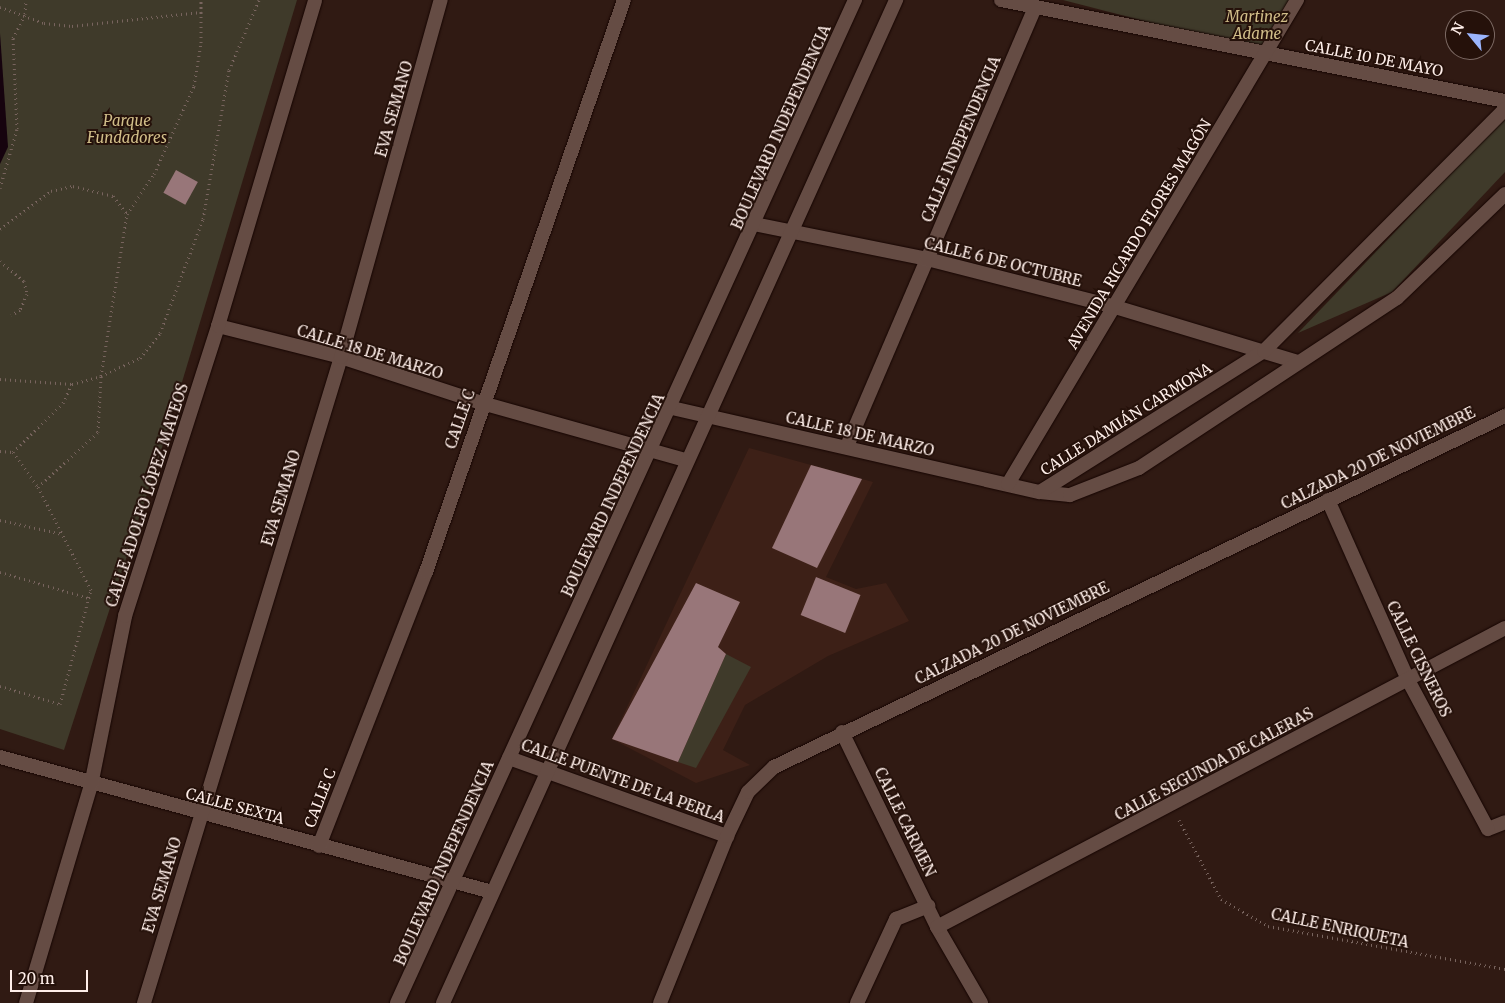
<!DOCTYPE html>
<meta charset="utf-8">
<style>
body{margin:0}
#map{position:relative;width:1505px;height:1003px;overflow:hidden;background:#301a13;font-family:Merriweather,serif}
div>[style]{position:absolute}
.built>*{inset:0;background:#3d2017}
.green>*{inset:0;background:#3f3a2a}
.water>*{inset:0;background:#16030e}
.building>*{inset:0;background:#987679;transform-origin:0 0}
.path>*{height:3px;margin-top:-1.5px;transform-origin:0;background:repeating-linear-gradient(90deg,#78645e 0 1px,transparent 0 5px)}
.roads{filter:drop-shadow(0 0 1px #160502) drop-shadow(0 0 1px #160502)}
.service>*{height:14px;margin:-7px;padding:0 7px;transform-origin:7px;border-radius:7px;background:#654c44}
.minor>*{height:14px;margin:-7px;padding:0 7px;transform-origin:7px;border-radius:7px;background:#654c44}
.tertiary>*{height:14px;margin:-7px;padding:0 7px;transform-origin:7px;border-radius:7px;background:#654c44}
span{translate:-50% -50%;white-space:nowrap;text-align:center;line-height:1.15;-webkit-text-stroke:4px #25110a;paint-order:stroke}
.park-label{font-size:15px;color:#d1be89;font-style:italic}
.street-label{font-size:15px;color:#feeee9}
.north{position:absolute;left:1445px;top:10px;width:50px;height:50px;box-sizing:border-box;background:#25110a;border:1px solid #7c6963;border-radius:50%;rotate:298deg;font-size:14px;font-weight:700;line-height:20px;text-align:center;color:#feeee9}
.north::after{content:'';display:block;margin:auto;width:18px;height:22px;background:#9bb5fd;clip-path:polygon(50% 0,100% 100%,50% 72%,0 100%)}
.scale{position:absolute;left:10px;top:970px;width:78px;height:22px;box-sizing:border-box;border:2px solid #feeee9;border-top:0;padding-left:6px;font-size:15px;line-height:18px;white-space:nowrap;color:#feeee9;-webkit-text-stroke:4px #25110a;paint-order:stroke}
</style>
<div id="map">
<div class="built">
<div style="clip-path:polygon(749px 448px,873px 482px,826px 577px,856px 589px,886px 583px,909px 621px,828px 656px,745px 705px,723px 750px,750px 765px,696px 783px,612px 739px)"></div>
</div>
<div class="green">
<div style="clip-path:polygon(0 0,297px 0,167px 432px,64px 750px,0 729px)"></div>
<div style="clip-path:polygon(1063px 0,1299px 0,1268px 53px)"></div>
<div style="clip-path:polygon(1505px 117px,1505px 172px,1392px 292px,1298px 333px)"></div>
<div style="clip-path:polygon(726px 654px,751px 667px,696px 768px,678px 762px)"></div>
</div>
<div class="water">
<div style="clip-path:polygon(0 33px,8px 147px,0 164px)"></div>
</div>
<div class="building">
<div style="left:176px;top:170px;width:25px;height:26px;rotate:29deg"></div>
<div style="clip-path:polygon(811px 465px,862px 479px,817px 568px,772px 548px)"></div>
<div style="left:816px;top:577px;width:48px;height:41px;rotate:22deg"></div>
<div style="clip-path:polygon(696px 583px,740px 602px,718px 647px,726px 654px,678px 762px,612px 739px)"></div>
</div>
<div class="path">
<div style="left:0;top:7px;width:47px;rotate:20deg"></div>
<div style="left:44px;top:23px;width:28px;rotate:6deg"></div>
<div style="left:72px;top:26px;width:130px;rotate:-6.2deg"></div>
<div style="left:0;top:188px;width:61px;rotate:-73.9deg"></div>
<div style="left:17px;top:129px;width:91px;rotate:-92.5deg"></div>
<div style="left:13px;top:38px;width:27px;rotate:-63deg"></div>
<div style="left:25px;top:14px;width:14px;rotate:-86deg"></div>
<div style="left:0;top:229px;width:64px;rotate:-36.7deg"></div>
<div style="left:51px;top:191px;width:23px;rotate:-13deg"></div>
<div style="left:73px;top:186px;width:41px;rotate:14deg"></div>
<div style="left:113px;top:196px;width:23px;rotate:52deg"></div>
<div style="left:0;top:261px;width:31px;rotate:40deg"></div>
<div style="left:24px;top:281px;width:13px;rotate:77deg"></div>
<div style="left:27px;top:294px;width:17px;rotate:114deg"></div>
<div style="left:20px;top:310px;width:10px;rotate:151deg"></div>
<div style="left:0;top:379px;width:72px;rotate:4deg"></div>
<div style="left:72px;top:384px;width:30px;rotate:-15deg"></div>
<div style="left:101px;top:376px;width:164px;rotate:-80.9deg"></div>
<div style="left:127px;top:214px;width:48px;rotate:-56deg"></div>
<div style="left:154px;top:174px;width:97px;rotate:-65.6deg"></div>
<div style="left:194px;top:86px;width:44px;rotate:-80.8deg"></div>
<div style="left:201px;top:43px;width:43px;rotate:-90deg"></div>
<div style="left:0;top:451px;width:13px;rotate:4deg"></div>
<div style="left:13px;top:452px;width:70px;rotate:-44.4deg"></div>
<div style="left:63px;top:403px;width:21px;rotate:-65deg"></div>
<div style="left:13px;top:452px;width:43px;rotate:54.5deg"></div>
<div style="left:0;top:520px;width:64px;rotate:12.7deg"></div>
<div style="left:0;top:572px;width:93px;rotate:16.3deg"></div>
<div style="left:0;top:686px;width:63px;rotate:16.7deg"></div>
<div style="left:60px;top:704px;width:118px;rotate:-74.8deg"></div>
<div style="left:91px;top:590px;width:116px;rotate:-117.2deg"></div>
<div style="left:38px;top:487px;width:81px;rotate:-42.5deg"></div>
<div style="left:98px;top:432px;width:56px;rotate:-86.9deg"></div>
<div style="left:101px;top:376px;width:43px;rotate:-24.8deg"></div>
<div style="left:140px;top:358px;width:32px;rotate:-51deg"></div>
<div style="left:160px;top:333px;width:122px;rotate:-69.3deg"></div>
<div style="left:203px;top:219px;width:151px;rotate:-80.1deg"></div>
<div style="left:229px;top:70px;width:76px;rotate:-66.8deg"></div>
<div style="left:1179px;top:820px;width:89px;rotate:62deg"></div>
<div style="left:1221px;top:899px;width:54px;rotate:29.9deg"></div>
<div style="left:1268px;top:926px;width:241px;rotate:10.3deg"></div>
</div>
<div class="roads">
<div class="service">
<div style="left:847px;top:446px;width:474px;rotate:-66.8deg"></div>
<div style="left:1488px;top:829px;width:18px;rotate:-22deg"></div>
<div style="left:857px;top:1003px;width:93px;rotate:-65.1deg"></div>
<div style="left:896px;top:919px;width:35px;rotate:-22deg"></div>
</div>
<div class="minor">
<div style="left:1001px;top:0;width:514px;rotate:11.33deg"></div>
<div style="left:754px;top:224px;width:177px;rotate:11.4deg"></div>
<div style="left:927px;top:259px;width:191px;rotate:14.3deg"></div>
<div style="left:1112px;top:306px;width:193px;rotate:16.8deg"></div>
<div style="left:218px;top:326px;width:127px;rotate:14.1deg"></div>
<div style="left:341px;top:357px;width:148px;rotate:18.1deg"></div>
<div style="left:482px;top:403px;width:211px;rotate:15.7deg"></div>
<div style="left:672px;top:408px;width:377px;rotate:12.9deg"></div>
<div style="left:1040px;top:492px;width:30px;rotate:6deg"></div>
<div style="left:1070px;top:495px;width:74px;rotate:-21.4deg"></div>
<div style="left:1139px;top:468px;width:309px;rotate:-33.4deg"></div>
<div style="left:1397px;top:298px;width:150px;rotate:-43.9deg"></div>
<div style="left:1008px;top:484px;width:564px;rotate:-59.16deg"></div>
<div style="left:1040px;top:492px;width:265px;rotate:-32.2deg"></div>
<div style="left:1264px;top:351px;width:342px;rotate:-45.1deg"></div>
<div style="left:1328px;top:500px;width:197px;rotate:66deg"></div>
<div style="left:1408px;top:680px;width:169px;rotate:61.8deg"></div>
<div style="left:842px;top:732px;width:217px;rotate:64deg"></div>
<div style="left:937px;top:927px;width:88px;rotate:59.9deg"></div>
<div style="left:0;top:757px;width:510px;rotate:15.34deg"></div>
<div style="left:509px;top:758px;width:232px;rotate:19.7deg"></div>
<div style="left:319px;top:846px;width:294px;rotate:-68.7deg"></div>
<div style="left:426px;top:572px;width:605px;rotate:-70.91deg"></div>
<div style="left:937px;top:927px;width:642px;rotate:-27.76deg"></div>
<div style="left:26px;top:1003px;width:227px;rotate:-73.4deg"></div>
<div style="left:91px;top:785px;width:172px;rotate:-78.6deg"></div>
<div style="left:125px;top:616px;width:305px;rotate:-72.2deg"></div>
<div style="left:218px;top:326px;width:340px;rotate:-73.4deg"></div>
<div style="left:144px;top:1003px;width:675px;rotate:-73.04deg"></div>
<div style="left:341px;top:357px;width:371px;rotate:-74.4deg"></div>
<div style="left:660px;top:1003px;width:180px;rotate:-68.1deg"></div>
<div style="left:727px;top:836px;width:49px;rotate:-64.5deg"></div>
<div style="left:748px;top:792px;width:36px;rotate:-44deg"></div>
<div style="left:774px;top:767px;width:811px;rotate:-25.65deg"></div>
</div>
<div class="tertiary">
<div style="left:397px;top:1003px;width:1103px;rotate:-65.46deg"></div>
<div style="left:443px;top:1003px;width:1101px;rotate:-65.69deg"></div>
</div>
</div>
<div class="park-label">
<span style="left:1257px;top:25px">Martinez<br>Adame</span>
<span style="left:127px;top:129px">Parque<br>Fundadores</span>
</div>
<div class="street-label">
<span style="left:1374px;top:58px;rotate:11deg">CALLE 10 DE MAYO</span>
<span style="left:394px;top:109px;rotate:-74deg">EVA SEMANO</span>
<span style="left:781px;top:127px;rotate:-66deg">BOULEVARD INDEPENDENCIA</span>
<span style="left:961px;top:139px;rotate:-67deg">CALLE INDEPENDENCIA</span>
<span style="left:1139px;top:234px;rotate:-59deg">AVENIDA RICARDO FLORES MAGÓN</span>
<span style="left:1003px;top:262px;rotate:14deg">CALLE 6 DE OCTUBRE</span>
<span style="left:370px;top:352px;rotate:17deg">CALLE 18 DE MARZO</span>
<span style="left:460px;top:419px;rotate:-71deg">CALLE C</span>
<span style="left:1126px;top:419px;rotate:-32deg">CALLE DAMIÁN CARMONA</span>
<span style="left:860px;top:434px;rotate:13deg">CALLE 18 DE MARZO</span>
<span style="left:1378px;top:458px;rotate:-26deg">CALZADA 20 DE NOVIEMBRE</span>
<span style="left:147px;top:495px;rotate:-72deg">CALLE ADOLFO LÓPEZ MATEOS</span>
<span style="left:613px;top:495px;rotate:-65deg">BOULEVARD INDEPENDENCIA</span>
<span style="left:281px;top:498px;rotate:-73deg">EVA SEMANO</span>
<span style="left:1012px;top:633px;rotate:-26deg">CALZADA 20 DE NOVIEMBRE</span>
<span style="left:1419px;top:659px;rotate:64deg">CALLE CISNEROS</span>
<span style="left:1214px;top:764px;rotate:-28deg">CALLE SEGUNDA DE CALERAS</span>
<span style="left:623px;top:781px;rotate:20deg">CALLE PUENTE DE LA PERLA</span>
<span style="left:320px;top:798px;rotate:-69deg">CALLE C</span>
<span style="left:235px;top:806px;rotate:15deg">CALLE SEXTA</span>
<span style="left:905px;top:822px;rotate:64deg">CALLE CARMEN</span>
<span style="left:444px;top:863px;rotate:-66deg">BOULEVARD INDEPENDENCIA</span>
<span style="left:162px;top:885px;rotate:-73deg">EVA SEMANO</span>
<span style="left:1340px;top:928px;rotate:12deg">CALLE ENRIQUETA</span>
</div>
<div class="north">N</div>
<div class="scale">20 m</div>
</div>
